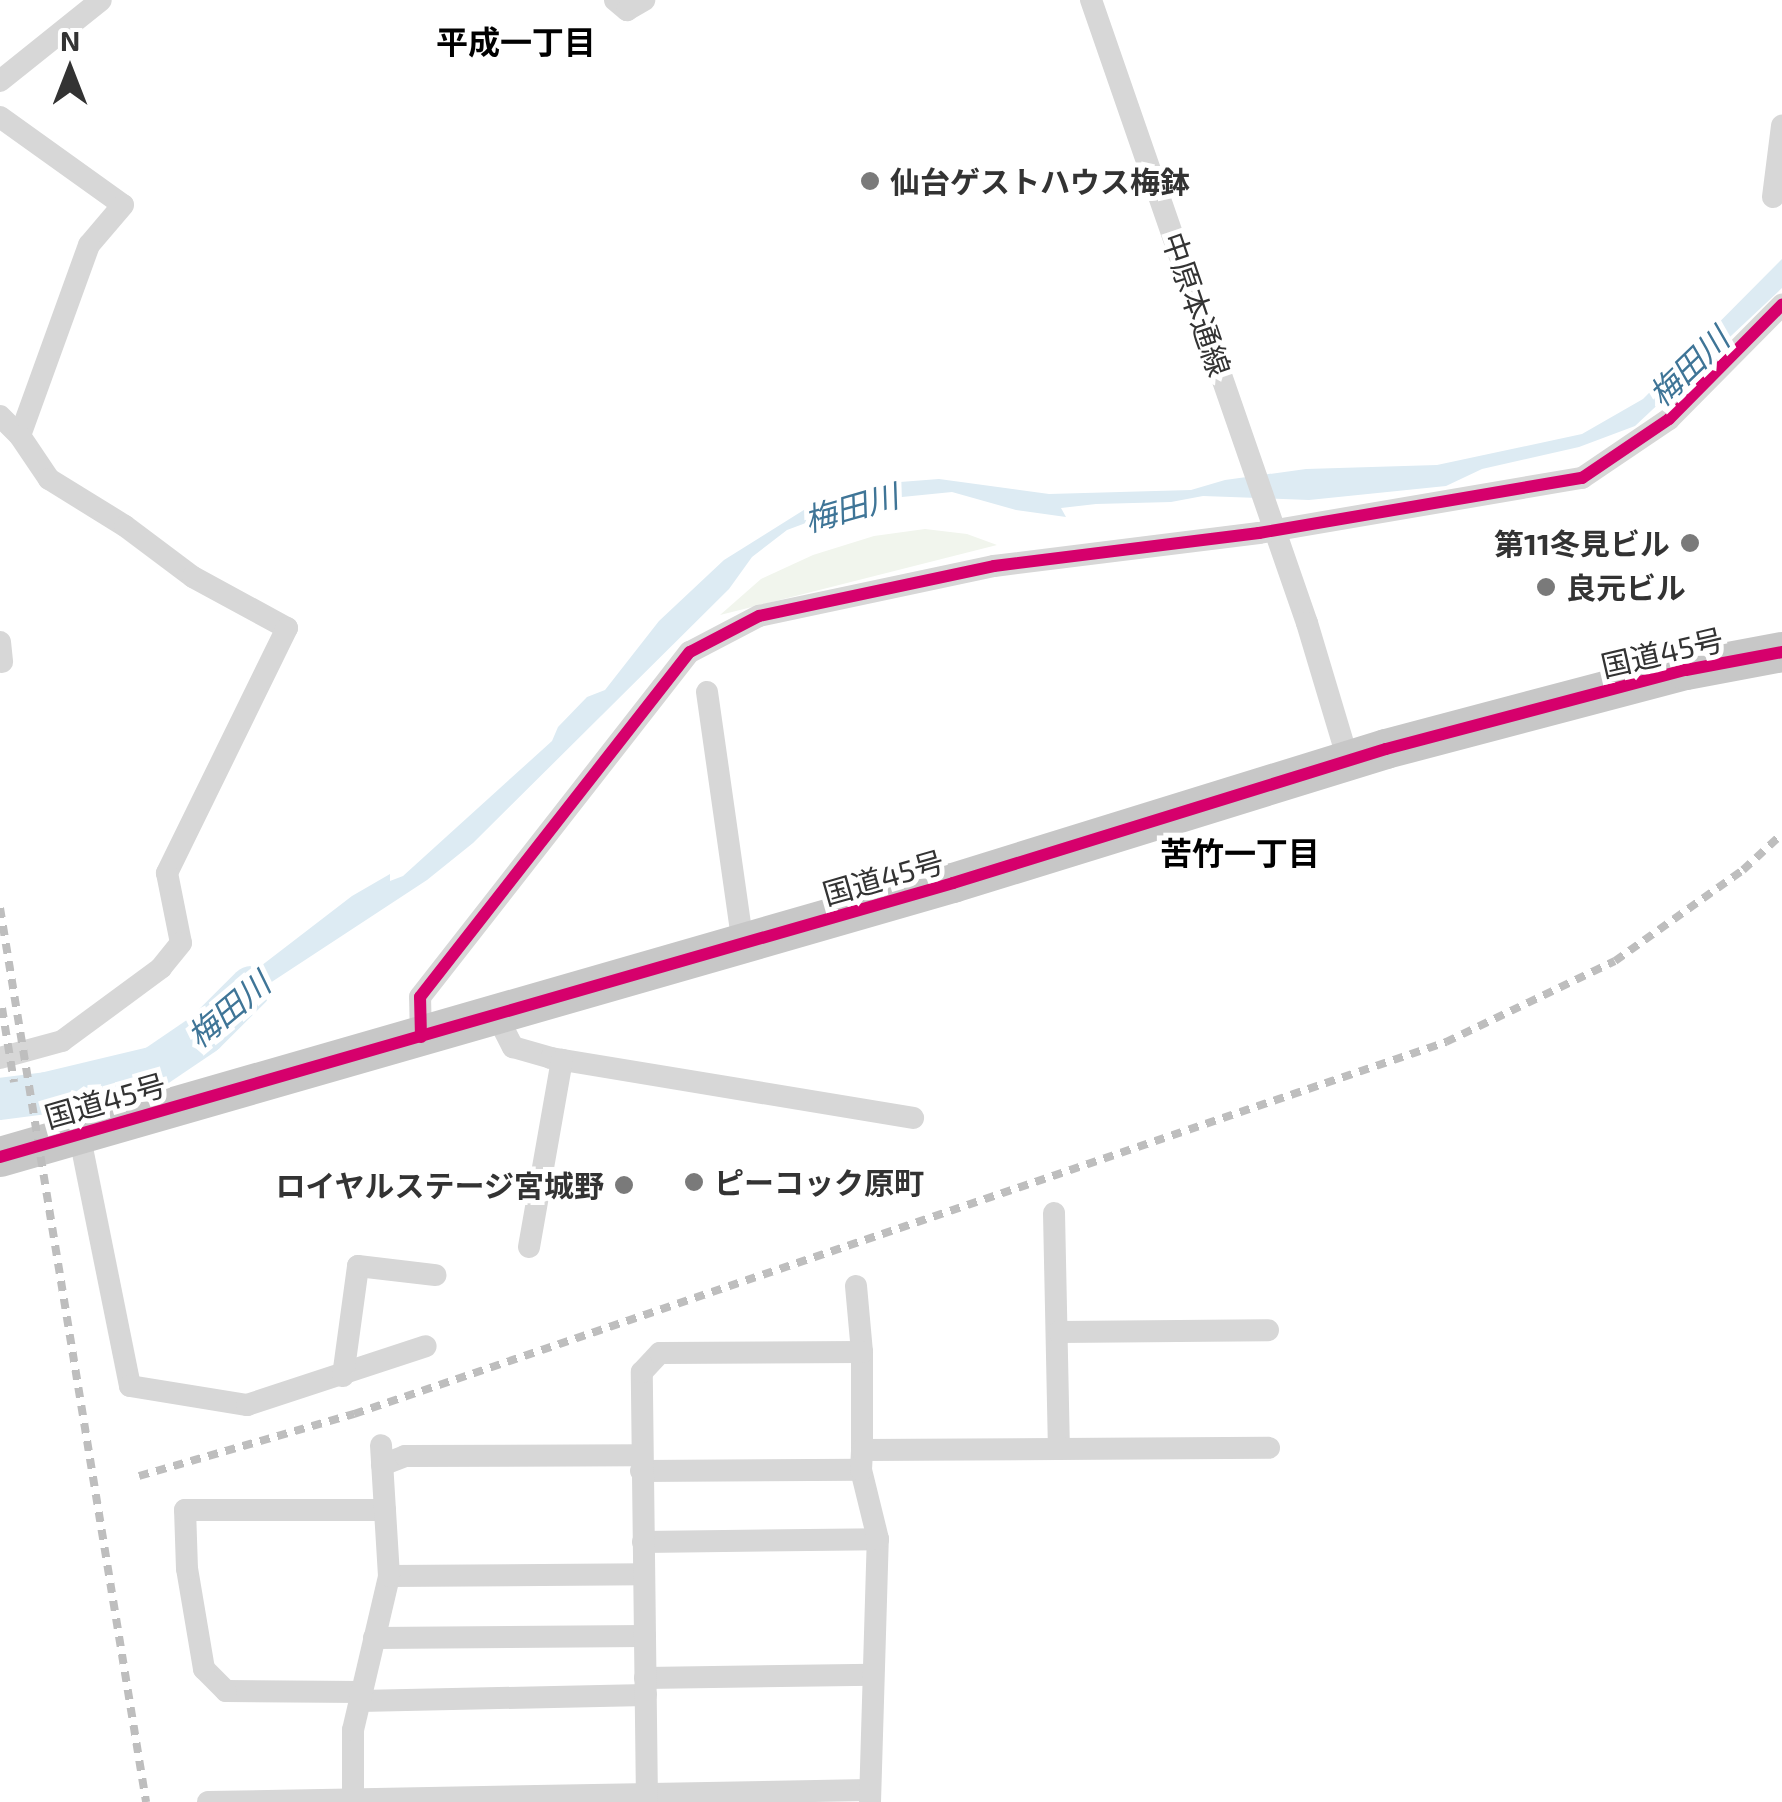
<!DOCTYPE html>
<meta charset="utf-8">
<style>
body{margin:0}
#map{position:relative;width:1782px;height:1802px;overflow:hidden;background:#fff;font-family:"Exo 2","Noto Sans JP",sans-serif}
div>[style]{position:absolute}
.green>*{inset:0;background:#f1f5ed}
.water>*{inset:0;background:#ddebf3}
.river>*{height:42px;margin:-21px;padding:0 21px;transform-origin:21px;border-radius:21px;background:#ddebf3}
.minor>*{height:22px;margin:-11px;padding:0 11px;transform-origin:11px;border-radius:11px;background:#d7d7d7}
.trunk>*{height:40px;margin:-20px;padding:0 20px;transform-origin:20px;border-radius:20px;background:#c7c7c7}
.rail>*{height:8px;margin-top:-4px;transform-origin:0;background:repeating-linear-gradient(90deg,#bebebe 0 10px,transparent 0 18px)}
.cycleway>*{height:12px;margin:-6px;padding:0 6px;transform-origin:6px;border-radius:6px;background:#d6006c}
.dots>*{width:28px;height:28px;translate:-50% -50%;box-sizing:border-box;border:5px solid #fff;border-radius:50%}
span{translate:-50% -50%;white-space:nowrap;text-align:center;line-height:1.15;-webkit-text-stroke:10px #fff;paint-order:stroke}
.poi-label{font-size:30px;color:#333;font-weight:700}
.left{translate:0 -50%;text-align:left}
.right{translate:-100% -50%;text-align:right}
.street-label{font-size:30px;color:#333}
.neighbourhood-label{font-size:32px;color:#000;font-weight:700}
.water-label{font-size:32px;color:#3f7597;font-style:italic}
.north{position:absolute;left:20px;top:20px;width:100px;height:100px;-webkit-text-stroke:8px #fff;paint-order:stroke;rotate:0deg;font-size:28px;font-weight:700;line-height:40px;text-align:center;color:#333}
.north::after{content:'';display:block;margin:auto;width:35px;height:45px;background:#333;clip-path:polygon(50% 0,100% 100%,50% 72%,0 100%)}
</style>
<div id="map">
<div class="green">
<div style="clip-path:polygon(925px 529px,967px 534px,997px 545px,720px 615px,761px 579px,813px 555px,874px 536px)"></div>
</div>
<div class="water">
<div style="clip-path:polygon(1782px 259px,1782px 288px,1635px 426px,1579px 447px,1482px 469px,1446px 486px,1309px 500px,1203px 496px,1171px 502px,1096px 504px,1061px 508px,1066px 517px,1016px 510px,952px 492px,902px 497px,838px 511px,787px 530px,752px 557px,729px 589px,473px 843px,427px 880px,267px 985px,210px 1030px,235px 991px,257px 969px,352px 896px,390px 874px,390px 881px,403px 876px,552px 741px,558px 727px,587px 697px,605px 690px,659px 621px,724px 560px,807px 508px,900px 482px,939px 479px,1049px 494px,1191px 490px,1225px 480px,1306px 469px,1437px 465px,1582px 434px,1643px 399px)"></div>
</div>
<div class="river">
<div style="left:0;top:1099px;width:47px;rotate:-7.3deg"></div>
<div style="left:47px;top:1093px;width:111px;rotate:-13.5deg"></div>
<div style="left:155px;top:1067px;width:60px;rotate:-34.2deg"></div>
<div style="left:205px;top:1033px;width:65px;rotate:-45deg"></div>
</div>
<div class="minor">
<div style="left:615px;top:0;width:16px;rotate:40deg"></div>
<div style="left:627px;top:10px;width:20px;rotate:-30deg"></div>
<div style="left:1091px;top:0;width:659px;rotate:70.88deg"></div>
<div style="left:1307px;top:623px;width:143px;rotate:73.3deg"></div>
<div style="left:0;top:81px;width:129px;rotate:-38.7deg"></div>
<div style="left:0;top:117px;width:151px;rotate:35.6deg"></div>
<div style="left:123px;top:205px;width:52px;rotate:130.4deg"></div>
<div style="left:89px;top:245px;width:203px;rotate:109.9deg"></div>
<div style="left:1773px;top:197px;width:72px;rotate:-82.8deg"></div>
<div style="left:0;top:416px;width:28px;rotate:45deg"></div>
<div style="left:20px;top:436px;width:52px;rotate:56deg"></div>
<div style="left:49px;top:479px;width:89px;rotate:31.7deg"></div>
<div style="left:125px;top:526px;width:85px;rotate:36.9deg"></div>
<div style="left:193px;top:577px;width:107px;rotate:28.5deg"></div>
<div style="left:287px;top:628px;width:273px;rotate:116.1deg"></div>
<div style="left:167px;top:873px;width:71px;rotate:78.7deg"></div>
<div style="left:181px;top:943px;width:32px;rotate:129deg"></div>
<div style="left:161px;top:968px;width:123px;rotate:143.6deg"></div>
<div style="left:62px;top:1041px;width:64px;rotate:164.7deg"></div>
<div style="left:0;top:642px;width:20px;rotate:84deg"></div>
<div style="left:707px;top:692px;width:255px;rotate:81.9deg"></div>
<div style="left:497px;top:1016px;width:35px;rotate:63deg"></div>
<div style="left:513px;top:1047px;width:40px;rotate:16deg"></div>
<div style="left:551px;top:1058px;width:367px;rotate:9.4deg"></div>
<div style="left:421px;top:1037px;width:40px;rotate:-91.4deg"></div>
<div style="left:420px;top:997px;width:438px;rotate:-52deg"></div>
<div style="left:690px;top:652px;width:78px;rotate:-27.6deg"></div>
<div style="left:759px;top:616px;width:240px;rotate:-12deg"></div>
<div style="left:994px;top:566px;width:267px;rotate:-7.1deg"></div>
<div style="left:1259px;top:533px;width:328px;rotate:-9.7deg"></div>
<div style="left:1582px;top:478px;width:105px;rotate:-34.1deg"></div>
<div style="left:1669px;top:419px;width:161px;rotate:-45.3deg"></div>
<div style="left:79px;top:1133px;width:258px;rotate:78.6deg"></div>
<div style="left:130px;top:1386px;width:119px;rotate:9.2deg"></div>
<div style="left:247px;top:1405px;width:188px;rotate:-18.2deg"></div>
<div style="left:1054px;top:1213px;width:236px;rotate:88.8deg"></div>
<div style="left:529px;top:1247px;width:190px;rotate:-80deg"></div>
<div style="left:856px;top:1286px;width:66px;rotate:84.8deg"></div>
<div style="left:862px;top:1352px;width:98px;rotate:90deg"></div>
<div style="left:1059px;top:1332px;width:209px;rotate:-0.5deg"></div>
<div style="left:343px;top:1376px;width:111px;rotate:-82.2deg"></div>
<div style="left:358px;top:1266px;width:78px;rotate:6.7deg"></div>
<div style="left:382px;top:1465px;width:25px;rotate:-21deg"></div>
<div style="left:405px;top:1456px;width:236px;rotate:-0.2deg"></div>
<div style="left:641px;top:1471px;width:220px;rotate:-0.3deg"></div>
<div style="left:643px;top:1542px;width:235px;rotate:-0.7deg"></div>
<div style="left:389px;top:1576px;width:255px;rotate:-0.4deg"></div>
<div style="left:374px;top:1638px;width:271px;rotate:-0.4deg"></div>
<div style="left:645px;top:1678px;width:228px;rotate:-0.8deg"></div>
<div style="left:362px;top:1692px;width:136px;rotate:-179.6deg"></div>
<div style="left:226px;top:1691px;width:31px;rotate:-135deg"></div>
<div style="left:204px;top:1669px;width:101px;rotate:-99.6deg"></div>
<div style="left:187px;top:1569px;width:59px;rotate:-91.9deg"></div>
<div style="left:185px;top:1510px;width:200px"></div>
<div style="left:360px;top:1701px;width:286px;rotate:-1.2deg"></div>
<div style="left:208px;top:1802px;width:662px;rotate:-1.04deg"></div>
<div style="left:353px;top:1802px;width:72px;rotate:-90deg"></div>
<div style="left:353px;top:1730px;width:158px;rotate:-76.8deg"></div>
<div style="left:389px;top:1576px;width:131px;rotate:-93.5deg"></div>
<div style="left:647px;top:1802px;width:430px;rotate:-90.7deg"></div>
<div style="left:642px;top:1372px;width:26px;rotate:-47deg"></div>
<div style="left:660px;top:1353px;width:202px;rotate:-0.3deg"></div>
<div style="left:870px;top:1802px;width:263px;rotate:-88.3deg"></div>
<div style="left:878px;top:1539px;width:71px;rotate:-103.8deg"></div>
<div style="left:861px;top:1470px;width:20px;rotate:-87deg"></div>
<div style="left:862px;top:1450px;width:407px;rotate:-0.3deg"></div>
</div>
<div class="trunk">
<div style="left:0;top:1157px;width:992px;rotate:-16.04deg"></div>
<div style="left:953px;top:883px;width:453px;rotate:-17.2deg"></div>
<div style="left:1386px;top:749px;width:310px;rotate:-14.8deg"></div>
<div style="left:1686px;top:670px;width:98px;rotate:-10.6deg"></div>
</div>
<div class="rail">
<div style="left:0;top:908px;width:906px;rotate:80.72deg"></div>
<div style="left:2px;top:1008px;width:75px;rotate:80.8deg"></div>
<div style="left:139px;top:1476px;width:224px;rotate:-16.1deg"></div>
<div style="left:354px;top:1414px;width:1154px;rotate:-18.81deg"></div>
<div style="left:1446px;top:1042px;width:187px;rotate:-25.6deg"></div>
<div style="left:1615px;top:961px;width:157px;rotate:-35.4deg"></div>
<div style="left:1743px;top:870px;width:53px;rotate:-42.7deg"></div>
</div>
<div class="cycleway">
<div style="left:421px;top:1037px;width:40px;rotate:-91.4deg"></div>
<div style="left:420px;top:997px;width:438px;rotate:-52deg"></div>
<div style="left:690px;top:652px;width:78px;rotate:-27.6deg"></div>
<div style="left:759px;top:616px;width:240px;rotate:-12deg"></div>
<div style="left:994px;top:566px;width:267px;rotate:-7.1deg"></div>
<div style="left:1259px;top:533px;width:328px;rotate:-9.7deg"></div>
<div style="left:1582px;top:478px;width:105px;rotate:-34.1deg"></div>
<div style="left:1669px;top:419px;width:161px;rotate:-45.3deg"></div>
<div style="left:0;top:1157px;width:992px;rotate:-16.04deg"></div>
<div style="left:953px;top:883px;width:453px;rotate:-17.2deg"></div>
<div style="left:1386px;top:749px;width:310px;rotate:-14.8deg"></div>
<div style="left:1686px;top:670px;width:98px;rotate:-10.6deg"></div>
</div>
<div class="dots">
<div style="left:870px;top:181px;background:#7a7a7a"></div>
<div style="left:1690px;top:543px;background:#7a7a7a"></div>
<div style="left:1546px;top:587px;background:#7a7a7a"></div>
<div style="left:694px;top:1182px;background:#7a7a7a"></div>
<div style="left:624px;top:1185px;background:#7a7a7a"></div>
</div>
<div class="poi-label">
<span class="left" style="left:890px;top:181px">仙台ゲストハウス梅鉢</span>
<span class="right" style="left:1670px;top:543px">第11冬見ビル</span>
<span class="left" style="left:1566px;top:587px">良元ビル</span>
<span class="left" style="left:714px;top:1182px">ピーコック原町</span>
<span class="right" style="left:604px;top:1185px">ロイヤルステージ宮城野</span>
</div>
<div class="street-label">
<span style="left:1197px;top:304px;rotate:71deg">中原本通線</span>
<span style="left:1662px;top:652px;rotate:-13deg">国道45号</span>
<span style="left:883px;top:877px;rotate:-16deg">国道45号</span>
<span style="left:105px;top:1100px;rotate:-16deg">国道45号</span>
</div>
<div class="neighbourhood-label">
<span style="left:516px;top:41px">平成一丁目</span>
<span style="left:1240px;top:852px">苦竹一丁目</span>
</div>
<div class="water-label">
<span style="left:1688px;top:366px;rotate:-44deg">梅田川</span>
<span style="left:851px;top:507px;rotate:-16deg">梅田川</span>
<span style="left:228px;top:1009px;rotate:-40deg">梅田川</span>
</div>
<div class="north">N</div>
</div>
